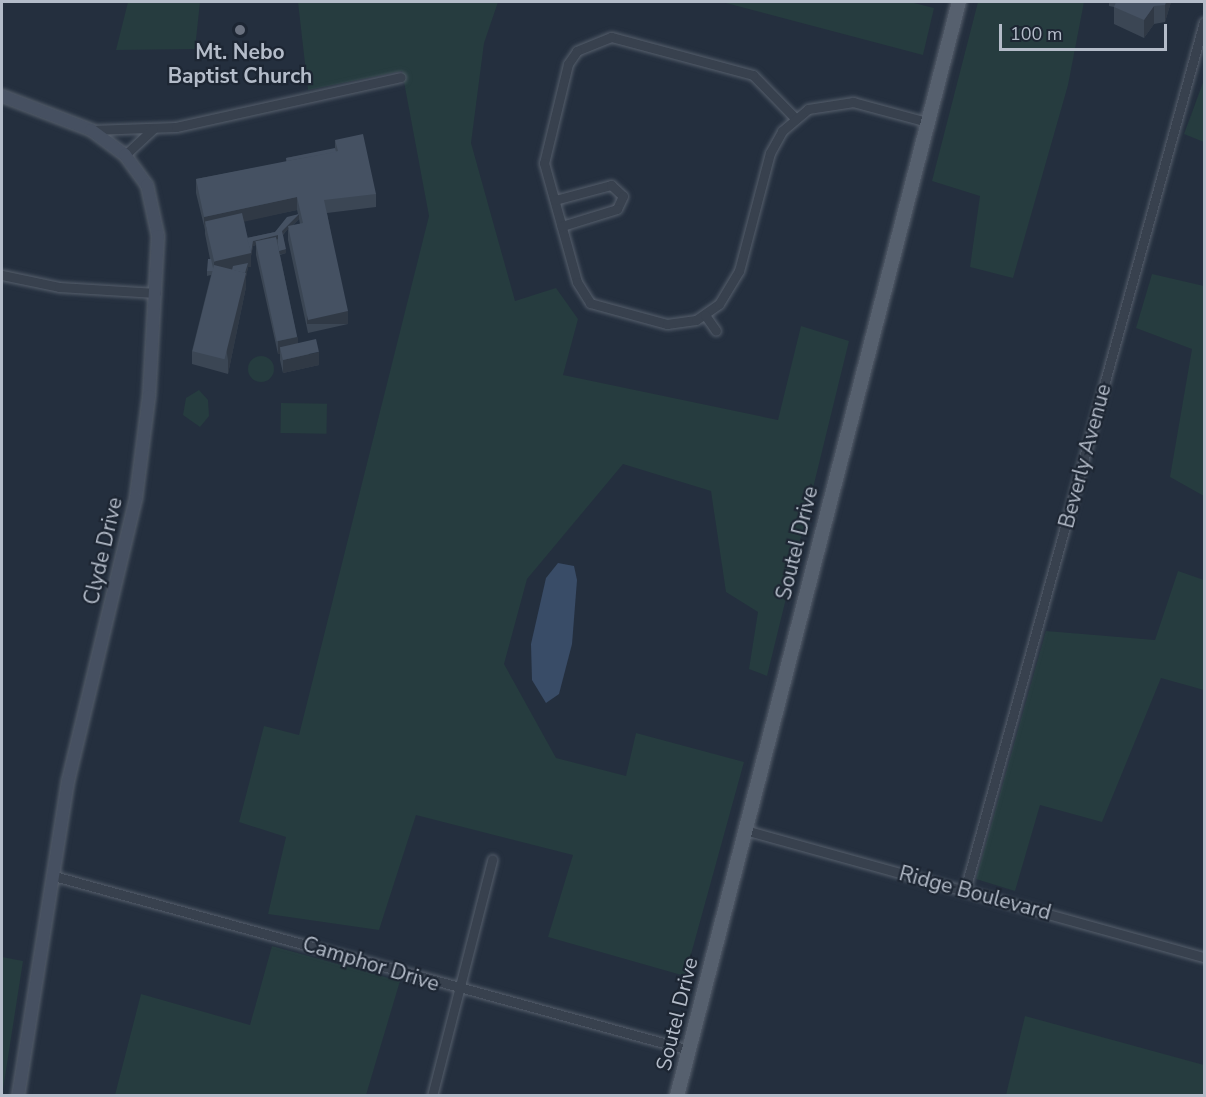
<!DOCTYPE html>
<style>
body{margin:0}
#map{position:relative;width:1206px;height:1097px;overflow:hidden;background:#242f3e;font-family:"Nunito Sans",sans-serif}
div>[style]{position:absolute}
.green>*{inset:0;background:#263c3f;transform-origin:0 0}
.round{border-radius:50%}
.water>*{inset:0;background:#394c67}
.roads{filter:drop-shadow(0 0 2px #565f6c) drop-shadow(0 0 2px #565f6c)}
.street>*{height:9px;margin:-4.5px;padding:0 4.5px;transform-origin:4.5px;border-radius:4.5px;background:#38414e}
.secondary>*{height:12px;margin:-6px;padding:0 6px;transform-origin:6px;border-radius:6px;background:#465061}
.primary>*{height:14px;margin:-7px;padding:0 7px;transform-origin:7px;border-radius:7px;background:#56606e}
.wall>*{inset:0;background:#3b4654}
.shaded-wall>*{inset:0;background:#303945;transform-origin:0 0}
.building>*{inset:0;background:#455162;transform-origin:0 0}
.dots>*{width:16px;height:16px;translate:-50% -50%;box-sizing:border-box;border:3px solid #1d2633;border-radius:50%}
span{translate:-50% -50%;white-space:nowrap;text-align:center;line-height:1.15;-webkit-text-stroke:4.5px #1d2633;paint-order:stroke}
.poi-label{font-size:21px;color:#b4bcc9;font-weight:700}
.street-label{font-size:21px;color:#b4bcc9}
.frame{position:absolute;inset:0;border:3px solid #b4bcc9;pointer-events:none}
.scale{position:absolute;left:999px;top:24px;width:168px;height:27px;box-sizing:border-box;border:3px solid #b4bcc9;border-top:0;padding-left:8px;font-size:18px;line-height:21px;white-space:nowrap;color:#b4bcc9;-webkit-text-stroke:4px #1d2633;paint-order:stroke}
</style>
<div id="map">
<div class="green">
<div style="clip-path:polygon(128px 2px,200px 2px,195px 49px,116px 50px)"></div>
<div style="clip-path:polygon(298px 2px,498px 2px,484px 43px,471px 143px,515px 301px,556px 288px,578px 319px,563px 375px,778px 420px,801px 326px,849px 341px,767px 676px,749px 669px,758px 612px,726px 592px,711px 491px,623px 464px,527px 579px,504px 664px,556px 758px,626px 776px,636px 733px,744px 762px,685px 976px,548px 937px,573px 855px,416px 815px,379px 930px,268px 914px,286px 837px,239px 822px,264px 726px,299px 735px,429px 216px,402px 71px,308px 90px)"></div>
<div style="clip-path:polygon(722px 2px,910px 2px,934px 8px,923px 55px)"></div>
<div style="clip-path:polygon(978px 2px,1084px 2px,1068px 85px,1013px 278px,970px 267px,980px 196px,932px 181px)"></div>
<div style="clip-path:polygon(1204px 80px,1204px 142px,1184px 134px)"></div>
<div style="clip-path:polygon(1152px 274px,1204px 286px,1204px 496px,1170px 477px,1192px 349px,1136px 328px)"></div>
<div class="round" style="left:248px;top:356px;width:26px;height:26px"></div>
<div style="clip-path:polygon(199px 390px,208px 400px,209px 416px,200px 427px,183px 415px,186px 398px)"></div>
<div style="left:281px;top:403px;width:46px;height:30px;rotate:1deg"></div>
<div style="clip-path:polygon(1178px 571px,1204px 580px,1204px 690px,1161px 678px,1102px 822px,1040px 805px,1015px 891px,976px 879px,1046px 631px,1155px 640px)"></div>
<div style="clip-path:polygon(272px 946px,400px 981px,366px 1095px,115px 1095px,141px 994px,250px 1025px)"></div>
<div style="clip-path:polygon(2px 957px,23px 961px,2px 1096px)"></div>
<div style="clip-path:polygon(1025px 1016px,1204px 1065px,1204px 1095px,1006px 1095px)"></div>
</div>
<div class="water">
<div style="clip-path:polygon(558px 563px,574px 566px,577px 580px,572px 644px,559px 694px,546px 703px,532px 680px,531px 644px,546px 578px)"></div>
</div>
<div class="roads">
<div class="street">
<div style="left:795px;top:118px;width:60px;rotate:-134.3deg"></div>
<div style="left:753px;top:75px;width:147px;rotate:-165deg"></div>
<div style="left:611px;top:37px;width:37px;rotate:158deg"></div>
<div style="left:577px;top:51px;width:16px;rotate:125deg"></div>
<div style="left:568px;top:64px;width:102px;rotate:103.6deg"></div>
<div style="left:544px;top:163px;width:123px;rotate:74.5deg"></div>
<div style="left:577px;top:282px;width:25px;rotate:58deg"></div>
<div style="left:590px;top:303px;width:80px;rotate:15.3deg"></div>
<div style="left:667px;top:324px;width:29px;rotate:-8deg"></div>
<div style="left:696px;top:320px;width:28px;rotate:-35deg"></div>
<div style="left:719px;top:304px;width:39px;rotate:-59deg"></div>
<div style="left:739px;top:271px;width:122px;rotate:-75.3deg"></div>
<div style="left:770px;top:153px;width:25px;rotate:-61deg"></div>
<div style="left:782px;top:131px;width:34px;rotate:-40deg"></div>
<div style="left:808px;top:109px;width:46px;rotate:-8.8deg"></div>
<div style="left:853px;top:102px;width:77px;rotate:15.1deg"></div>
<div style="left:91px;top:130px;width:85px;rotate:-2deg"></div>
<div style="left:176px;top:127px;width:230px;rotate:-12.5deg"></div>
<div style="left:125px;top:155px;width:38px;rotate:-43deg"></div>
<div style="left:555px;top:200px;width:58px;rotate:-15deg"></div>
<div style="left:611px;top:185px;width:16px;rotate:43deg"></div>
<div style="left:623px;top:196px;width:14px;rotate:115deg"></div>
<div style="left:617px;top:209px;width:58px;rotate:162.8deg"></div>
<div style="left:2px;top:275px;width:58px;rotate:11.9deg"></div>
<div style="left:59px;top:287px;width:97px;rotate:3.5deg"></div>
<div style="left:705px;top:315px;width:19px;rotate:55deg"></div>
<div style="left:745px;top:830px;width:476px;rotate:15.5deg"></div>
<div style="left:54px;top:876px;width:658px;rotate:15.32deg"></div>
<div style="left:965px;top:890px;width:900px;rotate:-74.61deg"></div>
<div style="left:432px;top:1096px;width:244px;rotate:-75.7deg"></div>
</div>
<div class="secondary">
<div style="left:2px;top:96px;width:95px;rotate:20.9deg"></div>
<div style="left:91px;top:130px;width:42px;rotate:36.3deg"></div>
<div style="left:125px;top:155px;width:37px;rotate:54deg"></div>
<div style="left:147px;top:185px;width:52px;rotate:77.8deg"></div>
<div style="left:158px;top:236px;width:160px;rotate:93.2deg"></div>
<div style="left:149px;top:396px;width:103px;rotate:97.3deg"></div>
<div style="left:136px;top:498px;width:291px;rotate:103.5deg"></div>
<div style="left:68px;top:781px;width:319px;rotate:99deg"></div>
</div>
<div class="primary">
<div style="left:677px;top:1096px;width:1130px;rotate:-75.55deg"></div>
</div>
</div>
<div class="wall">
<div style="clip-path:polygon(1109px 2px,1171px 2px,1165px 22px,1154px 24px,1144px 38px,1114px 24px,1114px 7px,1109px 6px)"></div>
<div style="clip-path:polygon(evenodd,335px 140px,376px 194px,376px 207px,327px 213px,348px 324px,308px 333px,288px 240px,288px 229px,283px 235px,286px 253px,280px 255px,298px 343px,319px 365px,283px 373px,280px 360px,280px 354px,278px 354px,256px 255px,256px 245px,253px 246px,251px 256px,251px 267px,248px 267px,246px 277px,246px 287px,228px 374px,192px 364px,192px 351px,211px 275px,207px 276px,207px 271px,210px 259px,205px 234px,205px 230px,196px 193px,196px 179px,286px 162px,286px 158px,335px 149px,335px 140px,297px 210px,298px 214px,275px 232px,247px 238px,244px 221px,297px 210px,335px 140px,299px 219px,300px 224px,292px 226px,299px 219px)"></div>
</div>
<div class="shaded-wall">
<div style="clip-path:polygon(1166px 2px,1171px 2px,1165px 22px,1165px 5px)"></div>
<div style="clip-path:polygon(1154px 6px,1154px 24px,1144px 38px,1144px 20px)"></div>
<div style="clip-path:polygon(297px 197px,297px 210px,207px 230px,205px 221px,204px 230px,204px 217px)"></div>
<div style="clip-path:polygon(299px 214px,299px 219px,282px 235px,282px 231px)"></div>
<div style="clip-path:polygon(278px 235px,278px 239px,257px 245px,256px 242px,256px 245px,253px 246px,251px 256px,251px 267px,248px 267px,246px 277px,246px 287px,228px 374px,228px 360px,214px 275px,214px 262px,253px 241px)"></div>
<div style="clip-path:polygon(286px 249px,286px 253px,277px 255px,277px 251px)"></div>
<div style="left:348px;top:311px;width:13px;height:41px;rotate:90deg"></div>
<div style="clip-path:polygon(298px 337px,298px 350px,280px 347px,280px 354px,278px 354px,278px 341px)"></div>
<div style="clip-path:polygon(319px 352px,319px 365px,283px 373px,283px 360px)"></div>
</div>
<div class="building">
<div style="clip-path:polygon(1116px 2px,1166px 2px,1165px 5px,1154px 6px,1144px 20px,1114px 7px)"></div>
<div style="clip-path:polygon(363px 134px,376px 194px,324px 200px,348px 311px,308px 320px,288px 226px,303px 223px,297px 197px,204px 217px,196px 179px,338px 151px,335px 140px)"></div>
<div style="clip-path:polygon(335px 148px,336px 152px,287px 161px,286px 158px)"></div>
<div style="left:242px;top:213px;width:41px;height:38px;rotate:77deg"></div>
<div style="clip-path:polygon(299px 214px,282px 231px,286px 249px,279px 251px,278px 245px,278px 235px,253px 241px,251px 253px,247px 238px,275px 232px,287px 217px)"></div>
<div style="left:276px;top:237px;width:102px;height:21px;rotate:78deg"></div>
<div style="clip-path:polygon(208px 259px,211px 259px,213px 268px,213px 271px,207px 271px)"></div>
<div style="clip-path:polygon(248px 263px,245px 273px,232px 270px,233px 266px)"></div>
<div style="left:214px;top:265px;width:33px;height:89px;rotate:14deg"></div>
<div style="left:316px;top:339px;width:13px;height:37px;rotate:77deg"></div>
</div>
<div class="dots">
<div style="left:240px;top:30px;background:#6b7280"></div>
</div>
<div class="poi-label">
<span style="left:240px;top:64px">Mt. Nebo<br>Baptist Church</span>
</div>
<div class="street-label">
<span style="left:1085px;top:456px;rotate:-75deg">Beverly Avenue</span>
<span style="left:797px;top:543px;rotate:-76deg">Soutel Drive</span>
<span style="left:103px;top:551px;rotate:-77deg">Clyde Drive</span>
<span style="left:975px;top:893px;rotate:15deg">Ridge Boulevard</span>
<span style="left:371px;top:964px;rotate:17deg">Camphor Drive</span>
<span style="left:677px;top:1014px;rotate:-76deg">Soutel Drive</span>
</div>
<div class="frame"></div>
<div class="scale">100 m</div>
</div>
